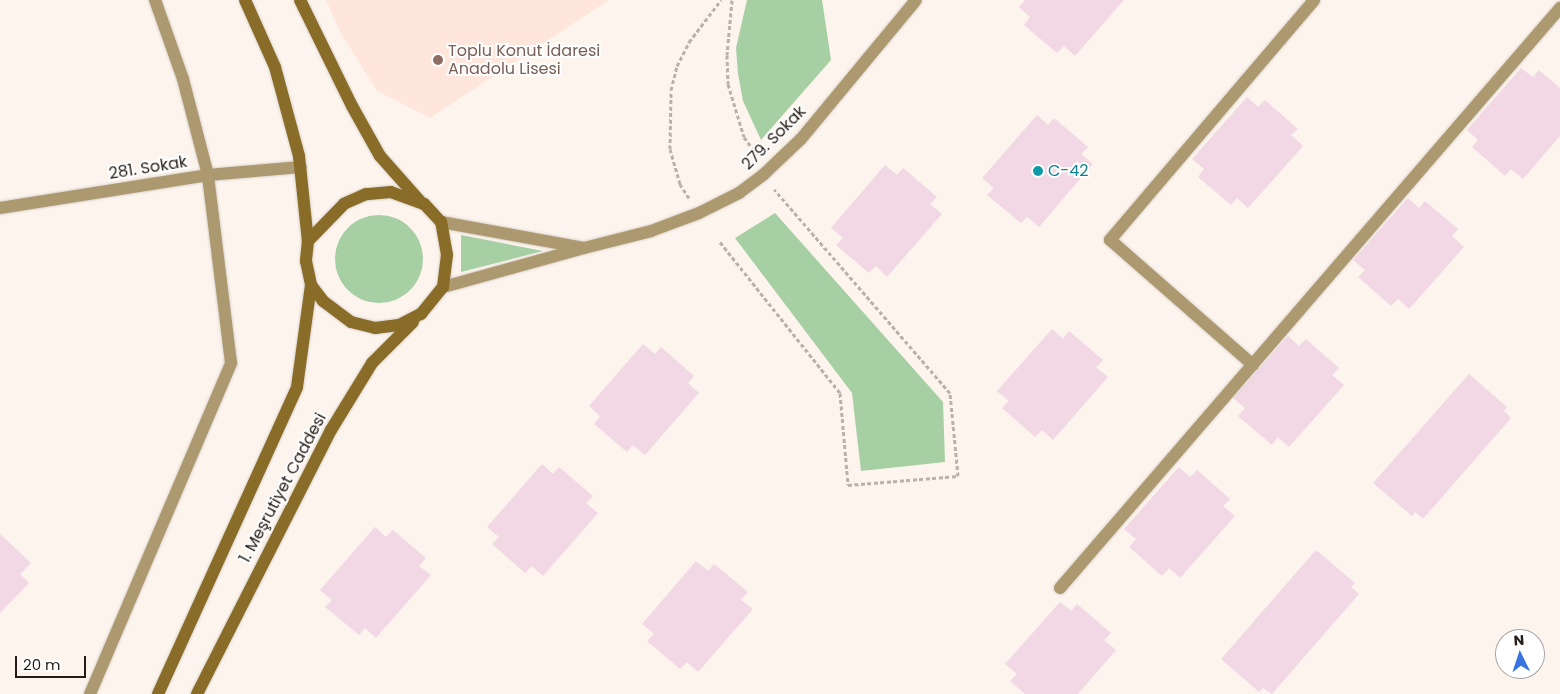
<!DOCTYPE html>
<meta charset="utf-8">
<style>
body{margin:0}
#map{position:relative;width:1560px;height:694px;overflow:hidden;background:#fcf4ed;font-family:Poppins,sans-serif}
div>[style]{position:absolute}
.education>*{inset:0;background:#ffe6dd}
.green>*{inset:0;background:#a6cfa3}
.round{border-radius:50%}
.building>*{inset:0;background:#f1d8e4}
.path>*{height:3px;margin-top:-1.5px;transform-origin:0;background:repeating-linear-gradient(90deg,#b9b1aa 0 4px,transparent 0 6.5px)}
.roads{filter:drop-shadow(0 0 1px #d9d2cb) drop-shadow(0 0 1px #d9d2cb)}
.street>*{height:12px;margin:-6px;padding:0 6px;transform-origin:6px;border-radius:6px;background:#ad996f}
.secondary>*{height:12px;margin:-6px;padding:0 6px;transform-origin:6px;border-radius:6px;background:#896c27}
.dots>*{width:14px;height:14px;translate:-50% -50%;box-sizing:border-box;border:2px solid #fff;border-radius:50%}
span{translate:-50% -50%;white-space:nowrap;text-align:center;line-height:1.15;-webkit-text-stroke:4px #fff;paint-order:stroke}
.education-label{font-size:16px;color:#785e54}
.left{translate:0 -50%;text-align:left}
.street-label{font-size:16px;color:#241d17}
.culture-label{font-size:16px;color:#0d838f}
.north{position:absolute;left:1495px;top:629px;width:50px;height:50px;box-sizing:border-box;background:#fff;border:1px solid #a7a5a2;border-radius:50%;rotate:356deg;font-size:14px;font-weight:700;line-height:20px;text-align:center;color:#241d17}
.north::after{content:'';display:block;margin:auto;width:18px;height:22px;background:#3974e3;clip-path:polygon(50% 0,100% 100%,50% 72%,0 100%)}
.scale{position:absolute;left:15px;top:656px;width:71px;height:22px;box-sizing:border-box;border:2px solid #241d17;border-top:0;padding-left:6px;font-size:15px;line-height:18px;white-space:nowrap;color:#241d17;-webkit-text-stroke:4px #fff;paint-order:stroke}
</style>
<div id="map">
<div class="education">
<div style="clip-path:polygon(326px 0,609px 0,430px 118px,377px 91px,339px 30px)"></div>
</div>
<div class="green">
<div style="clip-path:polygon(747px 0,822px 0,831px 60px,761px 140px,743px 101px,738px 74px,736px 48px)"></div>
<div style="clip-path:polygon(775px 213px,943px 402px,945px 462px,861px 471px,852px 393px,735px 238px)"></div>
<div class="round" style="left:335px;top:215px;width:88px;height:88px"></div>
<div style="clip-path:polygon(461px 235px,543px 251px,461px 272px)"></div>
</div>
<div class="building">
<div style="clip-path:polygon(1025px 0,1124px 0,1075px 56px,1064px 46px,1057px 53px,1024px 25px,1030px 17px,1019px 7px)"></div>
<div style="clip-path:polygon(1521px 68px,1533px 77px,1539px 70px,1560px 88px,1560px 136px,1523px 179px,1511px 169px,1505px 176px,1472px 147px,1478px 140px,1467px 130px)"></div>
<div style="clip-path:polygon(1247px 97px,1258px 107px,1265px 100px,1298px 129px,1291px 135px,1303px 146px,1248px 208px,1237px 198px,1231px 205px,1198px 177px,1204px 169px,1192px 159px)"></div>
<div style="clip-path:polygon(1037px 115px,1048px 125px,1054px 118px,1088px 147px,1081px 154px,1093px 164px,1039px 227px,1027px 217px,1021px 223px,987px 195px,994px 188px,982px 178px)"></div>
<div style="clip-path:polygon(885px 165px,897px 175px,903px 168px,937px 197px,930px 204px,942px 214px,887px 277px,876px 266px,869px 273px,836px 245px,843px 238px,831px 228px)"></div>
<div style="clip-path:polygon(1408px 198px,1419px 208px,1425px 201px,1458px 229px,1452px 236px,1464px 247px,1409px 309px,1398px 299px,1391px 306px,1358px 277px,1365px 270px,1353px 260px)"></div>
<div style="clip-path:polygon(1052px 329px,1063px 339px,1069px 331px,1103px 360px,1096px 367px,1108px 377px,1053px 440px,1042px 430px,1035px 437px,1002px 408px,1009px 401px,997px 391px)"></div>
<div style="clip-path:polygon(1288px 336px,1299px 346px,1306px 339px,1339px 368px,1332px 375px,1344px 385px,1289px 447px,1278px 437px,1272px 445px,1238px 416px,1245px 408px,1233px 398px)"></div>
<div style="clip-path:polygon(643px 344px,655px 354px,661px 347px,694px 376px,688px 383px,699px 393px,645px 455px,633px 445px,627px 452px,594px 424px,600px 416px,589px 406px)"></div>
<div style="clip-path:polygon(1469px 374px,1507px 407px,1504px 411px,1511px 418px,1423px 519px,1415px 512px,1412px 516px,1373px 483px)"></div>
<div style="clip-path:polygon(542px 464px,553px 474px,559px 467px,593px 496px,586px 503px,598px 513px,543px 576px,532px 566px,525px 573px,492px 544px,499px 537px,487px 527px)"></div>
<div style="clip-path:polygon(1179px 467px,1190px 477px,1197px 470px,1230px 499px,1223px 506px,1235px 516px,1180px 578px,1169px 568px,1162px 576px,1129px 547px,1136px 539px,1124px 529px)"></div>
<div style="clip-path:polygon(375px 527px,386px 537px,393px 530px,426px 558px,419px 566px,431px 575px,376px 638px,365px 628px,359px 635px,325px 607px,332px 600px,320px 590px)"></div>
<div style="clip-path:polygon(0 534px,31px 563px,20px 574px,29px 583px,0 613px)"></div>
<div style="clip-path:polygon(1316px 550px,1355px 583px,1351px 587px,1359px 594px,1272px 694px,1263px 688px,1259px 692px,1221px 659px)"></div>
<div style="clip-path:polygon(696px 561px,708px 571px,714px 564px,748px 592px,741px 600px,753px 609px,698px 672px,687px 662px,680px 669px,647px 641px,654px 634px,642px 624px)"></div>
<div style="clip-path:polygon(1060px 602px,1071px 611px,1077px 604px,1111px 633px,1104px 640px,1116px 650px,1078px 694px,1025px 694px,1010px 681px,1017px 674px,1005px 664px)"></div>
</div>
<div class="path">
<div style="left:732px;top:0;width:55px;rotate:95.2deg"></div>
<div style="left:727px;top:55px;width:29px;rotate:88deg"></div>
<div style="left:728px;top:84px;width:55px;rotate:73.2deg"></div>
<div style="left:744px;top:137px;width:22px;rotate:54deg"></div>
<div style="left:689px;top:198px;width:17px;rotate:-123deg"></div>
<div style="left:680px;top:184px;width:36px;rotate:-106deg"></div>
<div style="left:670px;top:149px;width:59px;rotate:-89deg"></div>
<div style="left:671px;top:90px;width:25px;rotate:-76deg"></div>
<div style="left:677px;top:66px;width:27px;rotate:-63deg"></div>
<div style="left:689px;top:42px;width:53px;rotate:-52.7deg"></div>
<div style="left:720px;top:242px;width:193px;rotate:51.5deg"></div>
<div style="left:840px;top:393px;width:92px;rotate:85deg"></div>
<div style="left:848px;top:485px;width:110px;rotate:-4.7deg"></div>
<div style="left:958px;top:476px;width:83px;rotate:-95.5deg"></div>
<div style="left:950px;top:393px;width:269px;rotate:-130.8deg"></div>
</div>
<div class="roads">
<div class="street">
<div style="left:0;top:208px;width:211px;rotate:-9deg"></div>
<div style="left:208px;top:175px;width:93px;rotate:-4.9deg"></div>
<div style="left:441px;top:222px;width:145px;rotate:10.3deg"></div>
<div style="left:584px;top:248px;width:146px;rotate:164.5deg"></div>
<div style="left:584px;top:248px;width:69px;rotate:-14.2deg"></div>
<div style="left:651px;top:231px;width:51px;rotate:-20.6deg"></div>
<div style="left:699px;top:213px;width:45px;rotate:-26.6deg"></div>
<div style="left:739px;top:193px;width:30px;rotate:-37deg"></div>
<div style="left:763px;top:175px;width:52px;rotate:-43.5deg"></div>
<div style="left:801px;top:139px;width:180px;rotate:-50.4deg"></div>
<div style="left:1253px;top:365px;width:190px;rotate:-138.8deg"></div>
<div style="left:1110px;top:240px;width:315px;rotate:-49.6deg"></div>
<div style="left:1060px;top:588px;width:766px;rotate:-49.24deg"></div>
<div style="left:90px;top:694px;width:360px;rotate:-66.9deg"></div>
<div style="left:231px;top:363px;width:189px;rotate:-97deg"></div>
<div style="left:208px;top:175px;width:99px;rotate:-104.6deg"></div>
<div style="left:183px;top:79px;width:84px;rotate:-109.5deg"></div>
</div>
<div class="secondary">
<div style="left:245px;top:0;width:73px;rotate:65.9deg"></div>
<div style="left:275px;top:67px;width:92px;rotate:74.9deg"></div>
<div style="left:299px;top:156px;width:85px;rotate:84deg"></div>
<div style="left:308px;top:241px;width:20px;rotate:96deg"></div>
<div style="left:306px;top:261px;width:25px;rotate:78deg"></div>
<div style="left:311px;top:285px;width:20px;rotate:53deg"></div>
<div style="left:323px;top:301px;width:35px;rotate:37deg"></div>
<div style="left:351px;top:322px;width:25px;rotate:14deg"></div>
<div style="left:375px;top:328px;width:24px;rotate:-7deg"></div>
<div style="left:399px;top:325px;width:25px;rotate:-27deg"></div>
<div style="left:421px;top:314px;width:35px;rotate:-51deg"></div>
<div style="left:443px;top:287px;width:32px;rotate:-83deg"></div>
<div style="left:447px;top:255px;width:34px;rotate:-100deg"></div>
<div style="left:441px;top:222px;width:25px;rotate:-133deg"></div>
<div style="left:424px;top:204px;width:35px;rotate:-160deg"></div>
<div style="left:391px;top:192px;width:25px;rotate:175deg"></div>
<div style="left:366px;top:194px;width:24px;rotate:156deg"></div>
<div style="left:344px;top:204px;width:52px;rotate:134.2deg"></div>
<div style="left:300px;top:0;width:118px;rotate:63.9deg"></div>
<div style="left:352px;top:106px;width:57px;rotate:60.8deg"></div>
<div style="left:380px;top:156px;width:60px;rotate:48.4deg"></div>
<div style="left:158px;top:694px;width:337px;rotate:-65.6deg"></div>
<div style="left:297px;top:387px;width:103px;rotate:-82.2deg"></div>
<div style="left:197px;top:694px;width:296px;rotate:-63.1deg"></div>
<div style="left:331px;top:430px;width:79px;rotate:-58.5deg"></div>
<div style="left:372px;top:363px;width:58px;rotate:-45deg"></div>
</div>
</div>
<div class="dots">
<div style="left:438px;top:60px;background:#8d6e63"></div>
<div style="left:1038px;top:171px;background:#0f9aa8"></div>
</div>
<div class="education-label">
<span class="left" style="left:448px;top:60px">Toplu Konut İdaresi<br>Anadolu Lisesi</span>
</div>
<div class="street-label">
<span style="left:774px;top:138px;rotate:-45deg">279. Sokak</span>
<span style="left:148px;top:168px;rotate:-9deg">281. Sokak</span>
<span style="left:283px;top:488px;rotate:-62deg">1. Meşrutiyet Caddesi</span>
</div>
<div class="culture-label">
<span class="left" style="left:1048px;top:171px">C-42</span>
</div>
<div class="north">N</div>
<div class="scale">20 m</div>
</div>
